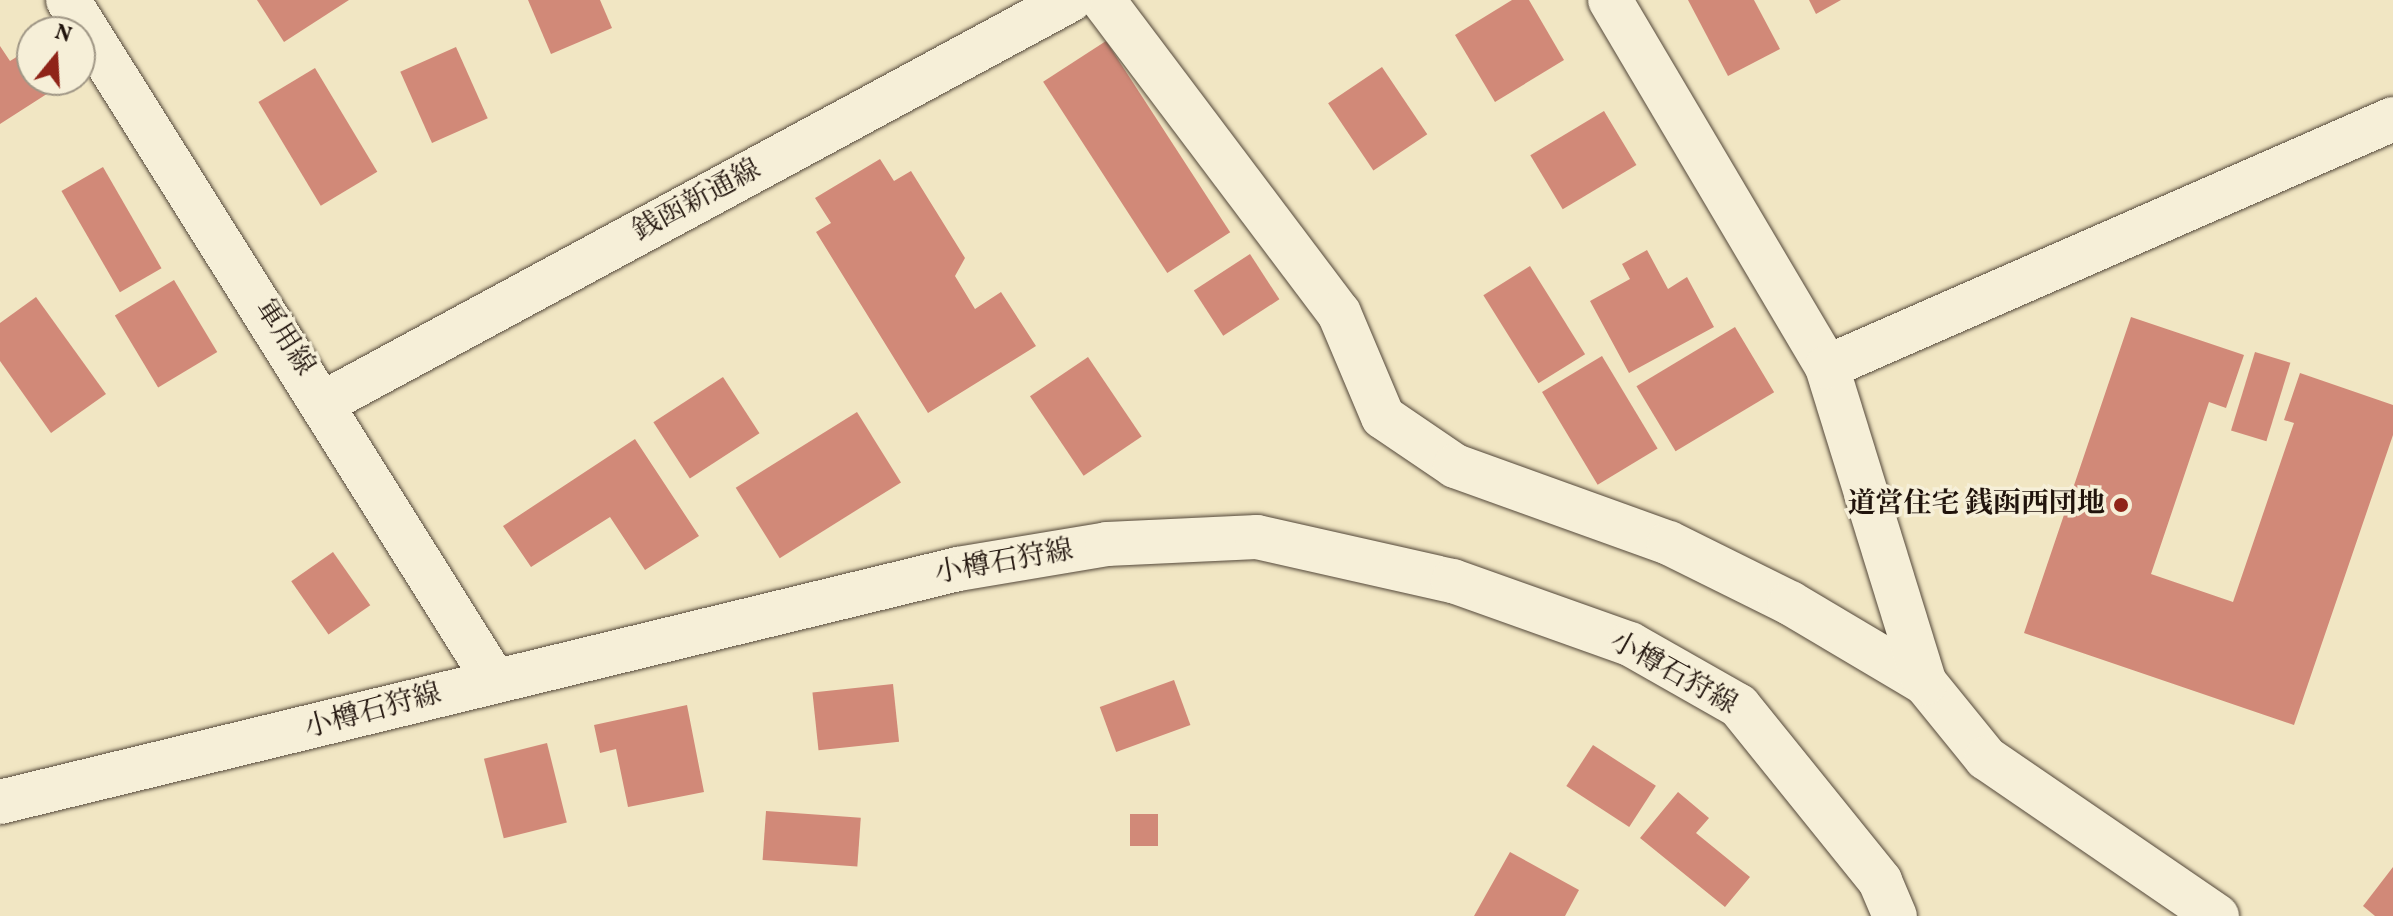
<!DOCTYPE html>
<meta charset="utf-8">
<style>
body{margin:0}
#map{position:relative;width:2393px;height:916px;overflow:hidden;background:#f1e6c3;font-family:Vollkorn,"Noto Serif JP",serif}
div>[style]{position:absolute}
.building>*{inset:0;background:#d18978;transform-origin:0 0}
.roads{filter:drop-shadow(0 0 2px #54483a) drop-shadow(0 0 2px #54483a)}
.street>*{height:44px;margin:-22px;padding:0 22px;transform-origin:22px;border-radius:22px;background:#f6efd8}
.secondary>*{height:44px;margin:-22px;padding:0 22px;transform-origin:22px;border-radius:22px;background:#f6efd8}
.dots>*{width:22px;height:22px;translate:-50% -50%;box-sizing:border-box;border:4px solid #f6efd8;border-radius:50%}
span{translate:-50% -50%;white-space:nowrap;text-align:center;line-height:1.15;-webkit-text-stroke:7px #f6efd8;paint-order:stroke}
.street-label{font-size:28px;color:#20130c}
.poi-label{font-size:28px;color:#20130c;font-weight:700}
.right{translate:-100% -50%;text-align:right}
.north{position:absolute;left:16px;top:16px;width:80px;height:80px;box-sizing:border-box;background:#f6efd8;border:2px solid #a09786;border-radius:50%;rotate:18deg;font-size:22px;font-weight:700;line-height:32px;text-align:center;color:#20130c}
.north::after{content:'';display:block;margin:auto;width:28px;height:36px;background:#8f2418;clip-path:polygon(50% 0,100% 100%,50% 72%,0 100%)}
</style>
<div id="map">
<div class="building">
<div style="clip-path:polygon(257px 0,349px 0,284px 42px)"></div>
<div style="clip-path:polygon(528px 0,600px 0,612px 28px,551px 54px)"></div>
<div style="clip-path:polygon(1512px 0,1529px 0,1564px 60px,1495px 102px,1455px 35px)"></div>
<div style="clip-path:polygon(1688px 0,1754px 0,1780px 49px,1728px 76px)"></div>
<div style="clip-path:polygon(1809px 0,1841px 0,1816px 14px)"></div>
<div style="left:1106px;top:41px;width:228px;height:75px;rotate:57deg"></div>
<div style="clip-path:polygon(0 46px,10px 61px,28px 50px,32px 80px,47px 80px,53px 90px,0 124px)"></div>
<div style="left:456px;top:47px;width:78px;height:61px;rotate:66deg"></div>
<div style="left:1382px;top:67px;width:81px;height:65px;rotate:56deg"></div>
<div style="left:315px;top:68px;width:121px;height:66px;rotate:59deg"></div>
<div style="left:1604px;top:111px;width:63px;height:86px;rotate:59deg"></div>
<div style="clip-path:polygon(880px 159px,894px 181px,911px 171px,965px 258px,955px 276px,975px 309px,1001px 292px,1036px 346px,928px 413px,816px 232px,831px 223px,815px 198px)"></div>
<div style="left:103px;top:167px;width:117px;height:48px;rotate:60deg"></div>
<div style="clip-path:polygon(1647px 250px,1668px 289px,1687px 277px,1714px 327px,1629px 373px,1590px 301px,1630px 279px,1622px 264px)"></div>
<div style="left:1250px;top:254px;width:54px;height:67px;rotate:57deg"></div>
<div style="left:1530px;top:266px;width:104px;height:55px;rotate:58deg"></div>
<div style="left:174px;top:280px;width:84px;height:69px;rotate:59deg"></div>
<div style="clip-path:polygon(36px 297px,106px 394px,51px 433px,0 361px,0 323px)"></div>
<div style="clip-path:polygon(2131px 317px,2244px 355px,2226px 408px,2209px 402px,2151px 574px,2233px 602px,2294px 423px,2284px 420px,2300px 373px,2393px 405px,2393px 435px,2294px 725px,2024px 633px)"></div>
<div style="left:1735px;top:327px;width:76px;height:115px;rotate:59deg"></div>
<div style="left:2255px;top:352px;width:37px;height:82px;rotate:17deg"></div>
<div style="left:1602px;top:356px;width:108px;height:70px;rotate:59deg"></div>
<div style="left:1088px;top:357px;width:96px;height:70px;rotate:56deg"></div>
<div style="left:723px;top:377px;width:67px;height:83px;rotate:57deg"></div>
<div style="left:857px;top:412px;width:83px;height:143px;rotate:58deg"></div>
<div style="clip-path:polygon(635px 439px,699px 536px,645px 570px,610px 517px,531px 567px,503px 526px)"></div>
<div style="left:333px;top:552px;width:65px;height:51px;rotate:55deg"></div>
<div style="left:1174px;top:680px;width:48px;height:79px;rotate:70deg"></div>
<div style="left:893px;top:684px;width:58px;height:81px;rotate:84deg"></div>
<div style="clip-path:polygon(687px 705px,704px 792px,628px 807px,616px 749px,600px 753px,594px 725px)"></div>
<div style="left:547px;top:743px;width:82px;height:65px;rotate:76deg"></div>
<div style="left:1593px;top:745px;width:75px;height:49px;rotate:33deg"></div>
<div style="clip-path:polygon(1678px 792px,1709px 818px,1696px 833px,1750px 877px,1725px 907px,1640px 838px)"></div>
<div style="left:766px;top:811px;width:95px;height:49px;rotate:4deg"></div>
<div style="left:1130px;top:814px;width:28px;height:32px"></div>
<div style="clip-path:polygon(1510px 852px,1579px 890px,1565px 916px,1474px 916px)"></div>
<div style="clip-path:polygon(2393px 867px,2393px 916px,2375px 916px,2363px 906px)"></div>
</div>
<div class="roads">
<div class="street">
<div style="left:1103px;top:0;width:392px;rotate:53deg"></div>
<div style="left:1339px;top:313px;width:113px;rotate:67.1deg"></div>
<div style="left:1383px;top:417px;width:87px;rotate:34.2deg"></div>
<div style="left:1455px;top:466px;width:227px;rotate:19.8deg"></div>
<div style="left:1669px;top:543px;width:135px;rotate:26.4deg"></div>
<div style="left:1790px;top:603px;width:157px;rotate:30.7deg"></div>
<div style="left:1925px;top:683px;width:97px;rotate:50.9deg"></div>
<div style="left:1986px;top:758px;width:280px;rotate:34.4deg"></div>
<div style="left:1610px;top:0;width:426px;rotate:59.4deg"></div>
<div style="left:1827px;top:367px;width:331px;rotate:72.8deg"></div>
<div style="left:1827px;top:367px;width:618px;rotate:-23.66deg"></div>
<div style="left:325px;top:402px;width:847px;rotate:-28.35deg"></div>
</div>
<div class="secondary">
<div style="left:68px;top:0;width:802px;rotate:57.93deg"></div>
<div style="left:0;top:802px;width:986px;rotate:-13.67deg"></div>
<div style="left:958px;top:569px;width:151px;rotate:-9.5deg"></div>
<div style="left:1107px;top:544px;width:150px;rotate:-2.7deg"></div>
<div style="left:1257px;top:537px;width:201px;rotate:12.7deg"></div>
<div style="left:1453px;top:581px;width:188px;rotate:19.6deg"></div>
<div style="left:1630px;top:644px;width:125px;rotate:29.6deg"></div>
<div style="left:1739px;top:706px;width:225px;rotate:51.1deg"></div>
<div style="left:1880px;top:881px;width:38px;rotate:67deg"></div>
</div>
</div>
<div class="dots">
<div style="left:2121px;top:505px;background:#8f2418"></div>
</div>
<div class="street-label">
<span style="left:697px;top:201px;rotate:-28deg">銭函新通線</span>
<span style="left:284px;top:338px;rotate:57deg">軍用線</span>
<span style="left:1004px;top:563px;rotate:-10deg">小樽石狩線</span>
<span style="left:1673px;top:674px;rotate:29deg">小樽石狩線</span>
<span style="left:373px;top:712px;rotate:-15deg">小樽石狩線</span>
</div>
<div class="poi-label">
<span class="right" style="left:2105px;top:505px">道営住宅 銭函西団地</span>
</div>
<div class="north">N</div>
</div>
